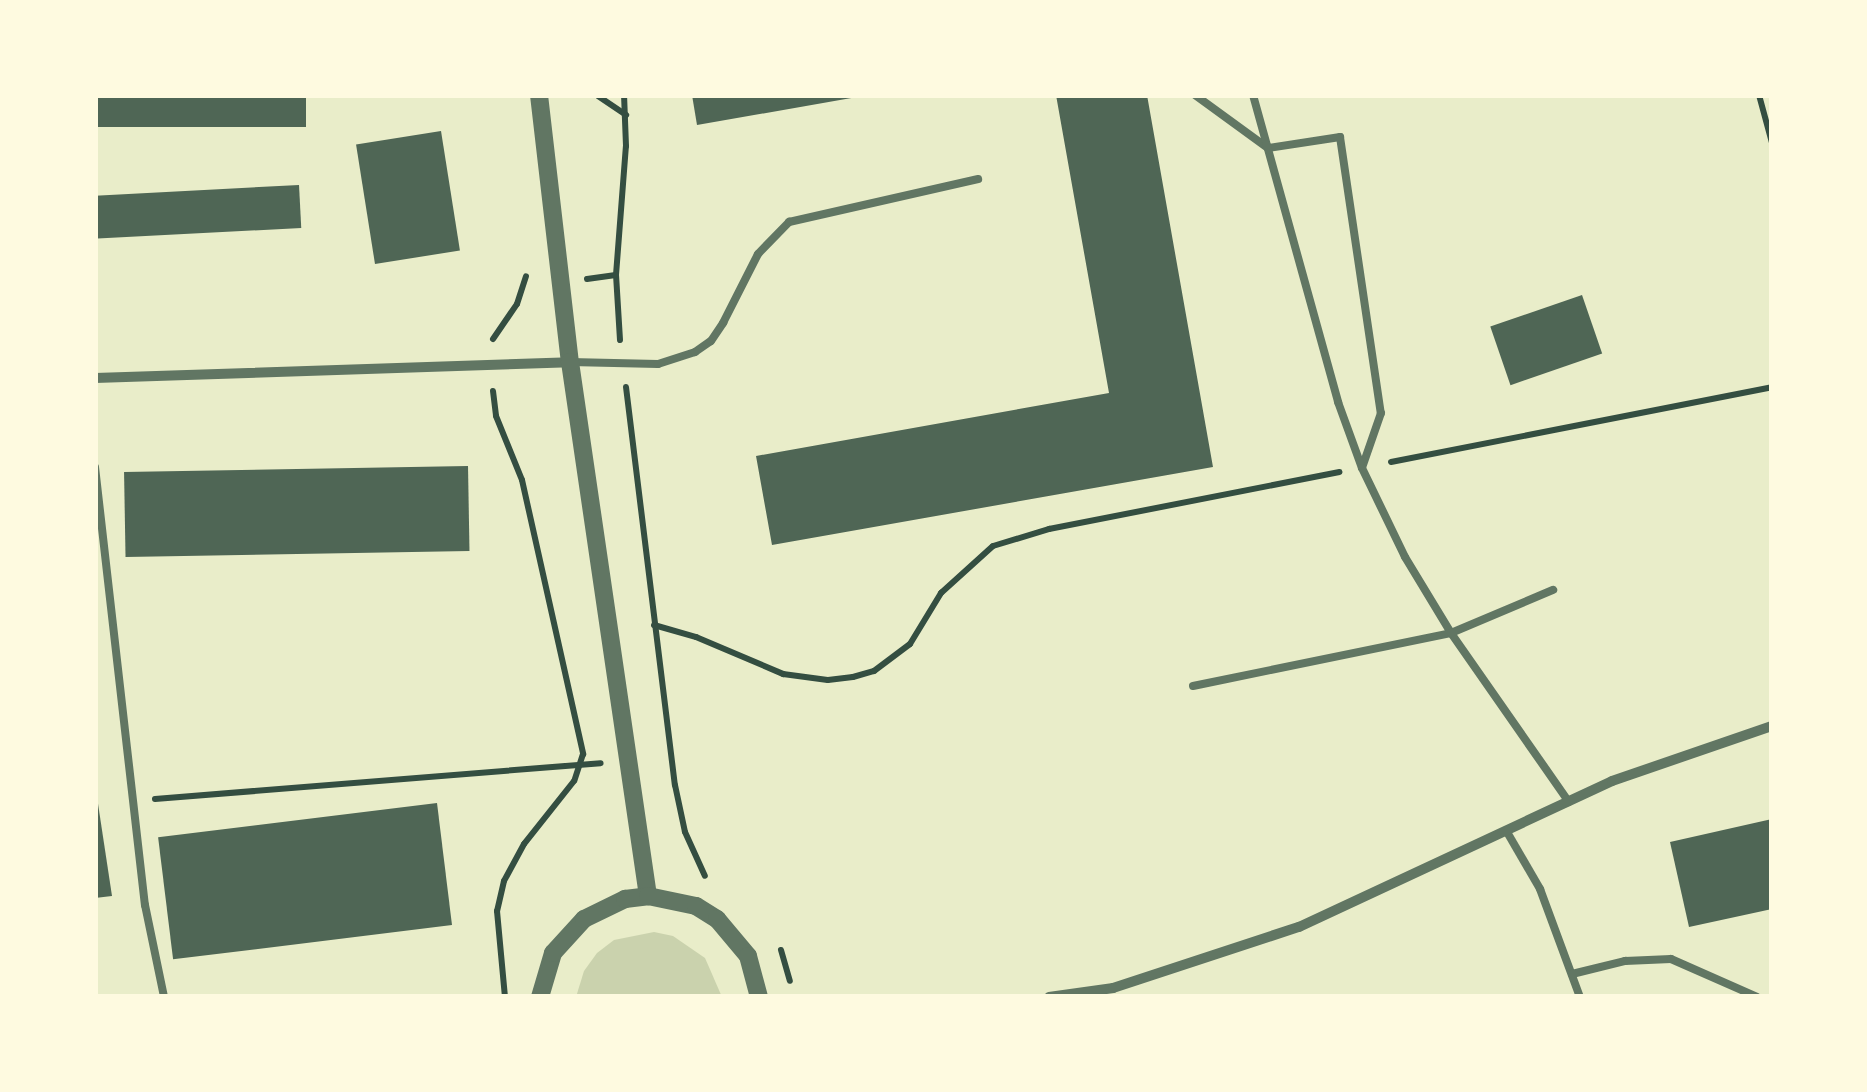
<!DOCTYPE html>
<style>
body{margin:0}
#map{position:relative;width:1867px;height:1092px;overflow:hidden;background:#e9edc9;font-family:Literata,serif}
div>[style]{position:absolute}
.green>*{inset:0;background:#cad2ad}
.building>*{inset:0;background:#4f6655;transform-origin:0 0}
.path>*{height:6px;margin:-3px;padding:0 3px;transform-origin:3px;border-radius:3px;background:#344e41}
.service>*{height:8px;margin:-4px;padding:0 4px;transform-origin:4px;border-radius:4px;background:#617663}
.minor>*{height:10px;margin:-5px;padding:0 5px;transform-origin:5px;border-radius:5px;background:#617663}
.tertiary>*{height:18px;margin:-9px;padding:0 9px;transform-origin:9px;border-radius:9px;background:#617663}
span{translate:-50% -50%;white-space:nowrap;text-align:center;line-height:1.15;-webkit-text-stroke:10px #fefae0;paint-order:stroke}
.frame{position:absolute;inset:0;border:98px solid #fefae0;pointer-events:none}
</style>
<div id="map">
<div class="green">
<div style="clip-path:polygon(654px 932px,673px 936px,705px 958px,722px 997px,576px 997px,584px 971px,597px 953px,614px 940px)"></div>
</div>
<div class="building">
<div style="left:95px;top:95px;width:211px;height:32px"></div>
<div style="clip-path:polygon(692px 95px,857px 95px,857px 97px,697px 125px)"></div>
<div style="clip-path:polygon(1056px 95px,1147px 95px,1213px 467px,772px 545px,756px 456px,1109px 393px)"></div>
<div style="left:441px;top:131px;width:121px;height:86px;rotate:81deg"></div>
<div style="left:299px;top:185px;width:43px;height:204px;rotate:87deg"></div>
<div style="left:1582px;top:295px;width:62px;height:97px;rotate:71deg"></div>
<div style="left:468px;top:466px;width:85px;height:344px;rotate:89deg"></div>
<div style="clip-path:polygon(95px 784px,112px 896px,95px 898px)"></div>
<div style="left:437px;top:803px;width:123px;height:281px;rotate:83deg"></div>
<div style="clip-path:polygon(1772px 819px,1772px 909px,1689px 927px,1670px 842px)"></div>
</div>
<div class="path">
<div style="left:1759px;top:95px;width:50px;rotate:74.8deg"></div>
<div style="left:598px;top:96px;width:34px;rotate:34deg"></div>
<div style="left:587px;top:279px;width:29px;rotate:-8deg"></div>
<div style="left:493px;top:339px;width:42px;rotate:-55.6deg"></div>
<div style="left:517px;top:304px;width:29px;rotate:-72deg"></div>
<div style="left:620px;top:340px;width:65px;rotate:-93.5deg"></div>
<div style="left:616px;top:275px;width:129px;rotate:-85.6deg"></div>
<div style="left:626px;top:146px;width:51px;rotate:-92.2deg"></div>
<div style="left:626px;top:387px;width:401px;rotate:83deg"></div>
<div style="left:675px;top:785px;width:48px;rotate:78deg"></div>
<div style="left:685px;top:832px;width:48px;rotate:65.6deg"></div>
<div style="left:493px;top:391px;width:25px;rotate:83deg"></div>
<div style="left:496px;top:416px;width:69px;rotate:67.9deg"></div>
<div style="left:522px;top:480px;width:281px;rotate:77.4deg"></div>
<div style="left:583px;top:754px;width:28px;rotate:108deg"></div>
<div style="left:574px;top:781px;width:80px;rotate:128.4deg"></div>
<div style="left:524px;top:844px;width:42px;rotate:118.4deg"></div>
<div style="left:504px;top:881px;width:31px;rotate:103deg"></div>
<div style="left:497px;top:911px;width:86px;rotate:84.7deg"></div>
<div style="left:1391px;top:462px;width:388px;rotate:-11.1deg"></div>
<div style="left:654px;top:625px;width:44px;rotate:15.9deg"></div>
<div style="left:696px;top:637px;width:95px;rotate:23deg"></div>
<div style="left:783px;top:674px;width:45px;rotate:7.6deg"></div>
<div style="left:828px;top:680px;width:25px;rotate:-7deg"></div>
<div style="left:853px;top:677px;width:22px;rotate:-16deg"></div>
<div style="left:874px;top:671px;width:45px;rotate:-36.9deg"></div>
<div style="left:910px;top:644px;width:60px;rotate:-58.7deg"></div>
<div style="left:941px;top:593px;width:70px;rotate:-42.1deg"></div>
<div style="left:993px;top:546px;width:59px;rotate:-16.9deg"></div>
<div style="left:1049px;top:529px;width:296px;rotate:-11.1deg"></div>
<div style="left:155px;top:799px;width:447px;rotate:-4.6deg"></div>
<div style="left:781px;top:950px;width:32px;rotate:74deg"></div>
</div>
<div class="service">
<div style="left:1195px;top:95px;width:90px;rotate:36deg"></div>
<div style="left:1268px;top:148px;width:73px;rotate:-8.7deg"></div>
<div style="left:1340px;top:137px;width:279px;rotate:81.6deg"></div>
<div style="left:1381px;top:413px;width:58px;rotate:109.1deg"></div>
<div style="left:1253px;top:95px;width:319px;rotate:74.5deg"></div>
<div style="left:1338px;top:402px;width:70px;rotate:70deg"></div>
<div style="left:1362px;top:468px;width:99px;rotate:64.2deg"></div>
<div style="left:1405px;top:557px;width:89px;rotate:58.8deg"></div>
<div style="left:1451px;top:633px;width:206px;rotate:55.1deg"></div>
<div style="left:570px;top:362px;width:88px;rotate:1.3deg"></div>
<div style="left:658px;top:364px;width:39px;rotate:-18deg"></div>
<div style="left:695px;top:352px;width:19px;rotate:-35deg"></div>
<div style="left:711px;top:341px;width:22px;rotate:-56deg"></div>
<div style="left:723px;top:323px;width:77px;rotate:-63.1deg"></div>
<div style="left:758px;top:254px;width:45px;rotate:-45.9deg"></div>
<div style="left:789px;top:222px;width:194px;rotate:-12.8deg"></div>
<div style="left:95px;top:467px;width:441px;rotate:83.5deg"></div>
<div style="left:145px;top:905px;width:94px;rotate:78.3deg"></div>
<div style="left:1193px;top:686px;width:263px;rotate:-11.6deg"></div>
<div style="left:1451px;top:633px;width:111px;rotate:-22.9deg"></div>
<div style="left:1507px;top:832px;width:66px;rotate:59.9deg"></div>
<div style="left:1540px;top:889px;width:115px;rotate:69.7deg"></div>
<div style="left:1572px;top:974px;width:55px;rotate:-13.8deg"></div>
<div style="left:1625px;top:961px;width:46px;rotate:-2.5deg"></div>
<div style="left:1671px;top:959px;width:94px;rotate:23.8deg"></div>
</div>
<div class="minor">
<div style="left:95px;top:378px;width:475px;rotate:-1.9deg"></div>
<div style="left:1049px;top:997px;width:65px;rotate:-8deg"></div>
<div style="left:1113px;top:988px;width:196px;rotate:-18.2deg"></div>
<div style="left:1299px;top:927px;width:345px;rotate:-25deg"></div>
<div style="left:1612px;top:781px;width:169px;rotate:-19deg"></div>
</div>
<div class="tertiary">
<div style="left:539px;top:95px;width:269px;rotate:83.4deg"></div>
<div style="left:570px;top:362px;width:540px;rotate:81.69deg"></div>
<div style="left:540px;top:997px;width:46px;rotate:-73.5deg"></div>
<div style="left:553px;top:953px;width:46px;rotate:-47.6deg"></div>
<div style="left:584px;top:919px;width:46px;rotate:-26deg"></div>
<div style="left:625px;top:899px;width:23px;rotate:-7deg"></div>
<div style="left:648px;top:896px;width:49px;rotate:11.8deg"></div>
<div style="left:696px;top:906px;width:25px;rotate:32deg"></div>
<div style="left:717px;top:919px;width:48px;rotate:50deg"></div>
<div style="left:748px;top:956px;width:42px;rotate:75deg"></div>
</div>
<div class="frame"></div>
</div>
